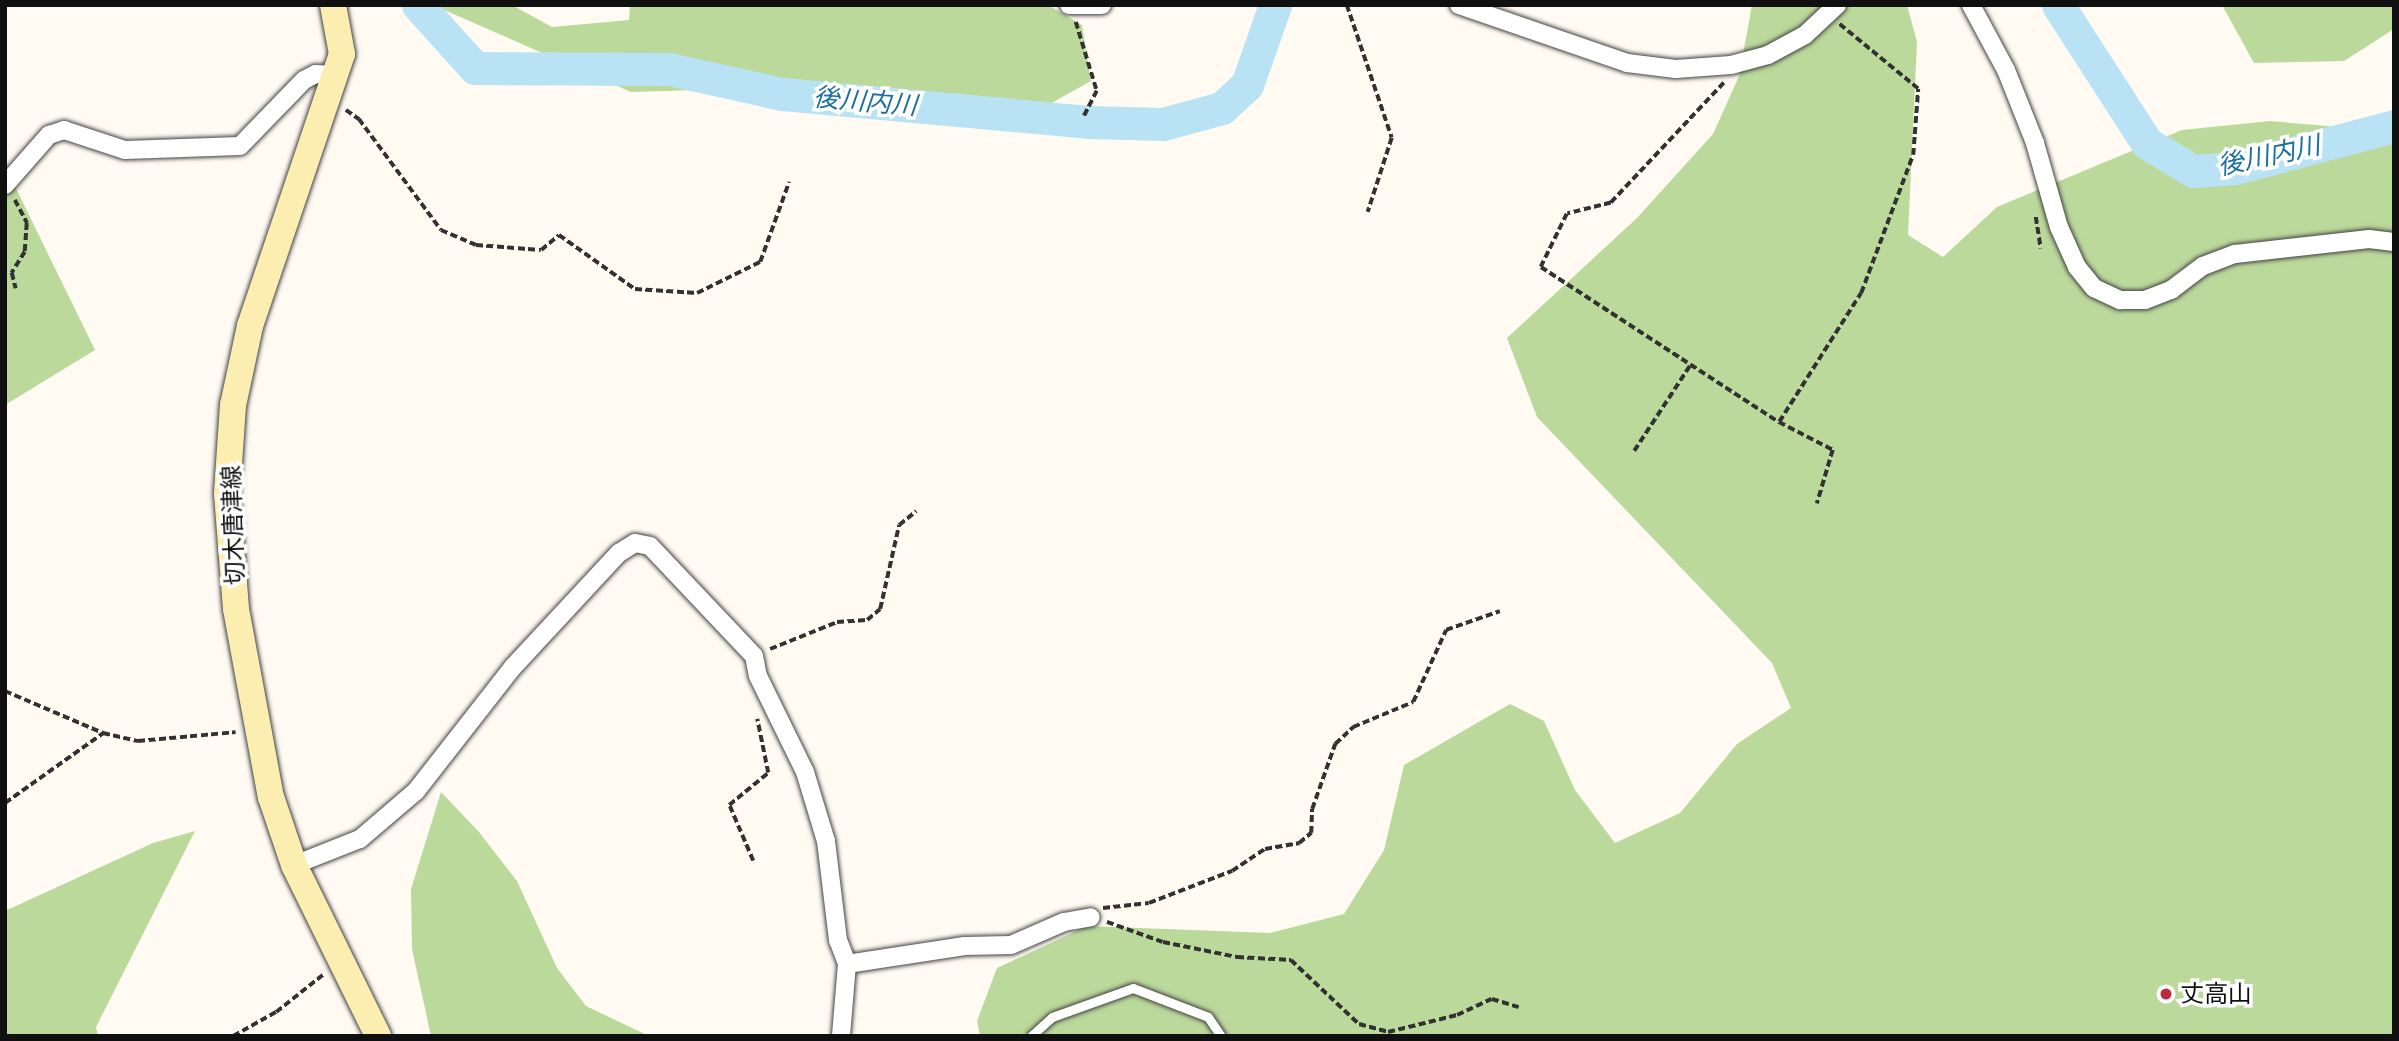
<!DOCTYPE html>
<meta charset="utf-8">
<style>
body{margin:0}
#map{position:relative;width:2399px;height:1041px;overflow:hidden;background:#fffbf3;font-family:"Crimson Pro","Noto Sans JP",serif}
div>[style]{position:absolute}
.forest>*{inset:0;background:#bcd99c}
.river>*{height:33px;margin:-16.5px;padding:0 16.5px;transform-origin:16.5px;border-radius:16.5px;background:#b9e3f5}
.path>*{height:3.5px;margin-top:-1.75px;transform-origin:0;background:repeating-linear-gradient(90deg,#323232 0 7px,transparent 0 10.5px)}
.roads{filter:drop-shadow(0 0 2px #434343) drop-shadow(0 0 2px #434343)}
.lane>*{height:9px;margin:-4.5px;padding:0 4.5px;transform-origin:4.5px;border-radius:4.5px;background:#fff}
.street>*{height:18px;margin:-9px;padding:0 9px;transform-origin:9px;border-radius:9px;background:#fff}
.secondary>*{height:26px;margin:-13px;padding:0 13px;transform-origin:13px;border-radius:13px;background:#fceeb0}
.dots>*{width:19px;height:19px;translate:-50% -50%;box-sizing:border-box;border:4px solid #fff;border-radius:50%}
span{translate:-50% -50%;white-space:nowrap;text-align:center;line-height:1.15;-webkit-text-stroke:7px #fff;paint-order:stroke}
.street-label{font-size:24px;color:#101010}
.poi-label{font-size:24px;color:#101010}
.left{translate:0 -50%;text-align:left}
.water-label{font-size:26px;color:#1b6f9f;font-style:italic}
.frame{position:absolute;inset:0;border:7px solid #101010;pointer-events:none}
</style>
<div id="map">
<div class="forest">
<div style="clip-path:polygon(433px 5px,512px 5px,552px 27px,629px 20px,630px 5px,1048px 5px,1082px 25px,1091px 81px,1048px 105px,861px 85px,631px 92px)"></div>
<div style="clip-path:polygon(1752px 5px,1907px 5px,1917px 42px,1908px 235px,1943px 257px,1997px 207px,2182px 130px,2270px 121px,2339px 127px,2394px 124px,2394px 1036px,980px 1036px,977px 1021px,997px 968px,1087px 926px,1270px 933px,1344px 914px,1384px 850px,1404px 765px,1510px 704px,1544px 721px,1575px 790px,1615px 843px,1680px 813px,1737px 744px,1791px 708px,1772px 663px,1537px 417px,1507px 338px,1637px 218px,1713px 134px,1739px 76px)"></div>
<div style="clip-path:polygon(2222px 5px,2394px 5px,2394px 29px,2344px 61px,2254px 63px)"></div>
<div style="clip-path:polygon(5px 166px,95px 350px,5px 405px)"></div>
<div style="clip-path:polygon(441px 792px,479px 832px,517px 881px,557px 968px,586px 1006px,649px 1036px,431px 1036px,412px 949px,411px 889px)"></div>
<div style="clip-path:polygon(195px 831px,96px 1027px,98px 1036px,5px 1036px,5px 911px,153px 843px)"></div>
</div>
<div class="river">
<div style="left:418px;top:5px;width:85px;rotate:47.9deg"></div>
<div style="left:475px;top:68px;width:194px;rotate:0.3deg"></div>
<div style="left:669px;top:69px;width:116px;rotate:12.5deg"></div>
<div style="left:782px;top:94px;width:307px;rotate:5.2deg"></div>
<div style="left:1088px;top:122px;width:75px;rotate:1.5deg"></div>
<div style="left:1163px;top:124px;width:61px;rotate:-15.2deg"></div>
<div style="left:1222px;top:108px;width:34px;rotate:-43deg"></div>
<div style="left:1247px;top:85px;width:85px;rotate:-70.7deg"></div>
<div style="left:2058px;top:5px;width:164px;rotate:57.2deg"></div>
<div style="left:2147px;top:143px;width:54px;rotate:31.3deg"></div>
<div style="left:2193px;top:171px;width:42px;rotate:-4.1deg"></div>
<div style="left:2235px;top:168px;width:164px;rotate:-14.8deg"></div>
</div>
<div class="path">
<div style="left:1347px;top:5px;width:140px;rotate:71.3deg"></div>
<div style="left:1392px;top:138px;width:78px;rotate:108deg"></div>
<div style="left:1076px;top:22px;width:72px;rotate:73.1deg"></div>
<div style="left:1097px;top:91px;width:31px;rotate:117deg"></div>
<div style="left:1724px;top:83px;width:165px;rotate:133.3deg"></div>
<div style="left:1611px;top:203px;width:45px;rotate:166deg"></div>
<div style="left:1567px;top:214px;width:59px;rotate:116.1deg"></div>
<div style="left:1541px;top:267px;width:284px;rotate:33.1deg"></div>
<div style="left:1779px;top:422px;width:61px;rotate:27.4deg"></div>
<div style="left:1833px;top:450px;width:56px;rotate:106.5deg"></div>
<div style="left:346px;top:110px;width:16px;rotate:35deg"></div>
<div style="left:359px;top:119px;width:138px;rotate:53.5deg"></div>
<div style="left:441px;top:230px;width:38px;rotate:23deg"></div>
<div style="left:476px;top:245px;width:65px;rotate:4.4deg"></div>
<div style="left:541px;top:250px;width:23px;rotate:-40deg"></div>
<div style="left:559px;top:235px;width:93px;rotate:35.4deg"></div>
<div style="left:635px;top:289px;width:62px;rotate:3.7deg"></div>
<div style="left:697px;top:293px;width:70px;rotate:-26.2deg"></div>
<div style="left:760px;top:262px;width:85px;rotate:-70.1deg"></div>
<div style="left:15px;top:200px;width:26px;rotate:62deg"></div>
<div style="left:27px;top:223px;width:29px;rotate:94deg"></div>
<div style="left:25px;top:252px;width:25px;rotate:122deg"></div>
<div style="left:12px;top:273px;width:16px;rotate:76deg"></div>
<div style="left:2036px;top:217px;width:32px;rotate:81deg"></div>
<div style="left:1779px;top:422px;width:153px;rotate:-57.6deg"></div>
<div style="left:1861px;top:293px;width:147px;rotate:-69.4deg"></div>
<div style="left:1913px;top:155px;width:66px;rotate:-85.7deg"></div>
<div style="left:1918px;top:89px;width:102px;rotate:-140.6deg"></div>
<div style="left:1634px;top:451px;width:104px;rotate:-56.8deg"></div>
<div style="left:770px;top:649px;width:72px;rotate:-21.9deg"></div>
<div style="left:837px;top:622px;width:30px;rotate:-4deg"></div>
<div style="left:867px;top:620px;width:17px;rotate:-40deg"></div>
<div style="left:880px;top:609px;width:86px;rotate:-77.3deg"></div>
<div style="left:899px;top:525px;width:22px;rotate:-39deg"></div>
<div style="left:5px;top:691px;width:107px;rotate:23.2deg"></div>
<div style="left:5px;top:803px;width:120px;rotate:-35.5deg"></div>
<div style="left:103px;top:733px;width:36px;rotate:13deg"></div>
<div style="left:138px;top:741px;width:98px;rotate:-5.2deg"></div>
<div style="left:753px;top:861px;width:61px;rotate:-113.2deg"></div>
<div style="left:729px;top:805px;width:50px;rotate:-39.4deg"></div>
<div style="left:768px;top:773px;width:55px;rotate:-101.5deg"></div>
<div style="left:1103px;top:908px;width:46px;rotate:-6.2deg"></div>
<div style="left:1149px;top:903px;width:89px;rotate:-21.1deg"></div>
<div style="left:1232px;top:871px;width:40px;rotate:-34deg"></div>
<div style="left:1265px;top:849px;width:35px;rotate:-10deg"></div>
<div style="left:1299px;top:843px;width:16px;rotate:-40deg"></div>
<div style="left:1311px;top:833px;width:24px;rotate:-88deg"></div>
<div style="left:1312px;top:809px;width:69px;rotate:-70.5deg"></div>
<div style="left:1335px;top:744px;width:25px;rotate:-43deg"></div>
<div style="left:1353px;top:727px;width:65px;rotate:-22.6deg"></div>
<div style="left:1413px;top:702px;width:79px;rotate:-65.4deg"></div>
<div style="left:1446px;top:630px;width:57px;rotate:-19.4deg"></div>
<div style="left:1107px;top:922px;width:59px;rotate:19.7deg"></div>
<div style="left:1163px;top:942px;width:76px;rotate:11.5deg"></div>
<div style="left:1237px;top:957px;width:54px;rotate:3.2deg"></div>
<div style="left:1291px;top:960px;width:93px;rotate:43.3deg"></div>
<div style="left:1359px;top:1024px;width:30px;rotate:15deg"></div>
<div style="left:1388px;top:1032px;width:71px;rotate:-13.8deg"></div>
<div style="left:1457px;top:1015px;width:38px;rotate:-25deg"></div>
<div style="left:1492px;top:999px;width:28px;rotate:17deg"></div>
<div style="left:233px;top:1036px;width:49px;rotate:-29.2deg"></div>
<div style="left:276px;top:1012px;width:61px;rotate:-38.4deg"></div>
</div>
<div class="roads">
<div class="lane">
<div style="left:1031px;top:1036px;width:28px;rotate:-42deg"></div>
<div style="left:1052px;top:1017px;width:86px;rotate:-19.7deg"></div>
<div style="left:1133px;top:988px;width:80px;rotate:21.1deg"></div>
<div style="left:1208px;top:1017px;width:23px;rotate:56deg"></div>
</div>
<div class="street">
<div style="left:1069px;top:5px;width:33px"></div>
<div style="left:1459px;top:5px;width:178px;rotate:19deg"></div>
<div style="left:1627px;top:63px;width:49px;rotate:7deg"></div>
<div style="left:1676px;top:69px;width:55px;rotate:-4.2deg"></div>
<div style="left:1731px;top:65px;width:38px;rotate:-15deg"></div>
<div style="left:1768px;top:55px;width:42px;rotate:-28.4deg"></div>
<div style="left:1805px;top:35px;width:44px;rotate:-43.2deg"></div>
<div style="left:1971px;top:5px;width:74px;rotate:61.7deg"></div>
<div style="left:2006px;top:70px;width:79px;rotate:68.3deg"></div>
<div style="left:2035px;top:143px;width:87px;rotate:74.1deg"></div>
<div style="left:2059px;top:227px;width:44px;rotate:65.8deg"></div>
<div style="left:2077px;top:267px;width:27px;rotate:51deg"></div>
<div style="left:2094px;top:288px;width:29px;rotate:25deg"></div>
<div style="left:2120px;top:300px;width:25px"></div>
<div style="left:2145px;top:300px;width:28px;rotate:-21deg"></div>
<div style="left:2171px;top:290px;width:40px;rotate:-37deg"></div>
<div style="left:2203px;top:266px;width:34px;rotate:-21deg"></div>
<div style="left:2235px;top:254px;width:135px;rotate:-6.4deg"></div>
<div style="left:2369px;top:239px;width:25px;rotate:7deg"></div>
<div style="left:5px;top:185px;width:67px;rotate:-48.7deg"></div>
<div style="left:49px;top:135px;width:16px;rotate:-18deg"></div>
<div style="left:64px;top:130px;width:64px;rotate:18.2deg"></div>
<div style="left:125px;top:150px;width:115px;rotate:-2deg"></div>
<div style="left:240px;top:146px;width:92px;rotate:-45.9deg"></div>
<div style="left:304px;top:80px;width:13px;rotate:-27deg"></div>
<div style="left:316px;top:74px;width:19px;rotate:3deg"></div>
<div style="left:294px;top:865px;width:71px;rotate:-21.5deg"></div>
<div style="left:360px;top:839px;width:74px;rotate:-40.6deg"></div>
<div style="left:416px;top:791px;width:157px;rotate:-52deg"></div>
<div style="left:513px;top:667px;width:156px;rotate:-47.1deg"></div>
<div style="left:619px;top:553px;width:19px;rotate:-32deg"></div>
<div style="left:635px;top:543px;width:15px;rotate:11deg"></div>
<div style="left:650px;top:546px;width:151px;rotate:46.6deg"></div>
<div style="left:754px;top:656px;width:20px;rotate:79deg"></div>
<div style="left:758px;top:676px;width:107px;rotate:63.9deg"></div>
<div style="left:805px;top:772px;width:72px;rotate:73.1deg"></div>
<div style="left:826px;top:841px;width:100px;rotate:83.1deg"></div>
<div style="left:838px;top:940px;width:26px;rotate:69deg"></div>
<div style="left:847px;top:964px;width:72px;rotate:94.8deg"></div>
<div style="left:847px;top:964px;width:119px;rotate:-8.7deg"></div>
<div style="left:965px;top:946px;width:46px;rotate:-1.2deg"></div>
<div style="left:1011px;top:945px;width:58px;rotate:-23.5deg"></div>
<div style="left:1064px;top:922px;width:27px;rotate:-10deg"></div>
</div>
<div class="secondary">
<div style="left:333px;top:5px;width:50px;rotate:79.6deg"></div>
<div style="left:342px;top:54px;width:287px;rotate:108.7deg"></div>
<div style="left:250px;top:326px;width:81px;rotate:102.1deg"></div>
<div style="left:233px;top:405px;width:89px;rotate:93.9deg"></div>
<div style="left:227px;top:494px;width:115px;rotate:85.5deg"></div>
<div style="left:236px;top:609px;width:191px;rotate:79.5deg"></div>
<div style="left:271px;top:797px;width:72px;rotate:71.3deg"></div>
<div style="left:294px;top:865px;width:191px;rotate:63.8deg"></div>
</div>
</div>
<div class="dots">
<div style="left:2166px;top:994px;background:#bd2a3c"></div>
</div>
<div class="street-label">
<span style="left:233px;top:525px;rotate:-92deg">切木唐津線</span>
</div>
<div class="poi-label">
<span class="left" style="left:2180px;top:994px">丈高山</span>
</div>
<div class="water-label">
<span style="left:865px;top:102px;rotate:5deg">後川内川</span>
<span style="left:2269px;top:156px;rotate:-12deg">後川内川</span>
</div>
<div class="frame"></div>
</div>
